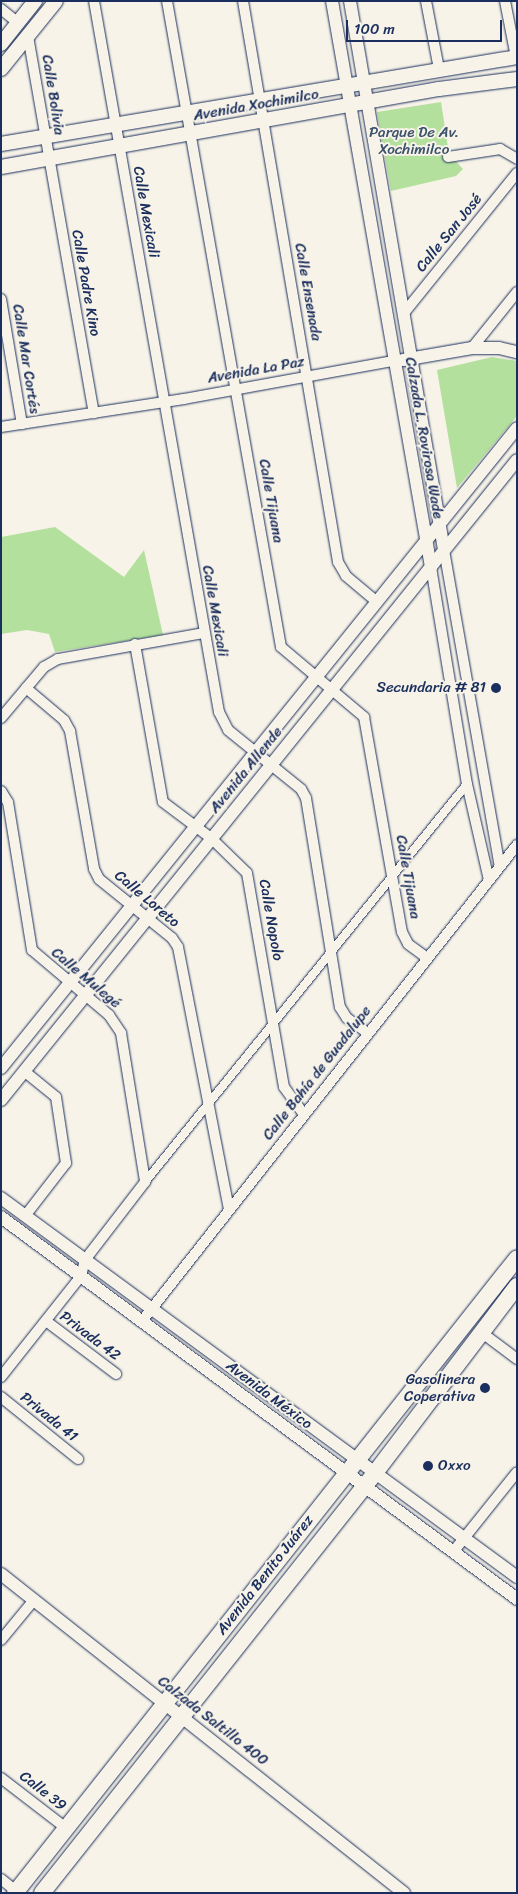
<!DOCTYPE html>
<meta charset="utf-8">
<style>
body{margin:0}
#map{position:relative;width:518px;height:1894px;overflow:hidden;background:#f7f3e8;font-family:Sriracha,sans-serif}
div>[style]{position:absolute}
.green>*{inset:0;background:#b4e09e}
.roads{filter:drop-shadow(0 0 1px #1b2f5e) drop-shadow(0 0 1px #1b2f5e)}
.pedestrian>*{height:8px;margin:-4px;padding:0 4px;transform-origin:4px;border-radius:4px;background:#f7f3e8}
.minor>*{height:10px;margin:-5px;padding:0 5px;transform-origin:5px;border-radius:5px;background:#f7f3e8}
.tertiary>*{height:12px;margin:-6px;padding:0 6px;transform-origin:6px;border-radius:6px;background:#f7f3e8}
.secondary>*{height:14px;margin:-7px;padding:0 7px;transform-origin:7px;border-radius:7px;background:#f7f3e8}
.primary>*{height:16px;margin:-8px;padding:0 8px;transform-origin:8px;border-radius:8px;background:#f7f3e8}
.dots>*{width:14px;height:14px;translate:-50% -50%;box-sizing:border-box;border:2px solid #f7f3e8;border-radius:50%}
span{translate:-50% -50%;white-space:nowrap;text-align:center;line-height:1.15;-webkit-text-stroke:4px #f7f3e8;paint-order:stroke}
.street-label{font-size:15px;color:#1b2f5e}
.park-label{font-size:15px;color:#3a526b}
.poi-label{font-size:15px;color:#1b2f5e}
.right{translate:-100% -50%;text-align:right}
.left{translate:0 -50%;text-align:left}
.frame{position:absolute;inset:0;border:2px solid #1b2f5e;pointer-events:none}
.scale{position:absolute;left:346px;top:20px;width:156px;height:22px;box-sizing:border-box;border:2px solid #1b2f5e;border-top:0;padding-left:6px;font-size:15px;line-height:18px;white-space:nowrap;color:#1b2f5e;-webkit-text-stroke:4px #f7f3e8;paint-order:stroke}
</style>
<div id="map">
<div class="green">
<div style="clip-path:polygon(441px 102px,449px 154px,463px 169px,456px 176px,391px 191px,377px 112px)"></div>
<div style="clip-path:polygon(492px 357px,517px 361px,517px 416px,457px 488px,437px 370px)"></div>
<div style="clip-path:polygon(55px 527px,124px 577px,144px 550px,163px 635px,55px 652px,49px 634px,27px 630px,1px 634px,1px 537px)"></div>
</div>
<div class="roads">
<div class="pedestrian">
<div style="left:145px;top:1182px;width:512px;rotate:-51.03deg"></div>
</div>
<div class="minor">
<div style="left:94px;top:1px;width:722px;rotate:80.03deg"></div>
<div style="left:219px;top:712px;width:20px;rotate:63deg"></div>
<div style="left:228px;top:730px;width:94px;rotate:38.9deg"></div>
<div style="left:301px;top:789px;width:10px;rotate:61deg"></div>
<div style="left:306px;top:798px;width:212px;rotate:80.8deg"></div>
<div style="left:340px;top:1007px;width:13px;rotate:58deg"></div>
<div style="left:347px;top:1018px;width:26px;rotate:36deg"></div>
<div style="left:167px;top:1px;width:656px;rotate:79.99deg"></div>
<div style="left:281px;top:647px;width:109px;rotate:40.1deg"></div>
<div style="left:364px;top:717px;width:218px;rotate:80deg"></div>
<div style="left:402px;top:932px;width:13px;rotate:63deg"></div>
<div style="left:408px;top:944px;width:24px;rotate:36deg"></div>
<div style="left:243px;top:1px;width:569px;rotate:80.39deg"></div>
<div style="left:338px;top:562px;width:16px;rotate:60deg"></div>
<div style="left:346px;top:576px;width:40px;rotate:40deg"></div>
<div style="left:426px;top:1px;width:69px;rotate:79.2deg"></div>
<div style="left:505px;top:1px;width:57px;rotate:78.9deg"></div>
<div style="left:1px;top:9px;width:22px;rotate:39deg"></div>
<div style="left:28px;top:36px;width:383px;rotate:80.1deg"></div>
<div style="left:448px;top:157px;width:53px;rotate:-8.7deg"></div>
<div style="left:500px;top:149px;width:20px;rotate:30deg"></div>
<div style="left:1px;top:299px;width:127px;rotate:80.5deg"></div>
<div style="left:404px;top:313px;width:180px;rotate:-51.1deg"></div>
<div style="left:472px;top:348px;width:72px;rotate:-51.2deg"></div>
<div style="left:1px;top:427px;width:185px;rotate:-8.7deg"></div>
<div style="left:184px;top:399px;width:212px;rotate:-10.3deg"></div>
<div style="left:444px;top:550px;width:321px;rotate:80deg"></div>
<div style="left:431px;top:567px;width:220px;rotate:80.6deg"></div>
<div style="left:467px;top:784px;width:98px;rotate:77.1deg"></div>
<div style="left:135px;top:644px;width:160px;rotate:80deg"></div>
<div style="left:163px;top:802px;width:60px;rotate:36.9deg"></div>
<div style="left:211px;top:838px;width:50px;rotate:44.2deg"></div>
<div style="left:247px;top:873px;width:217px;rotate:80.2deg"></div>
<div style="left:284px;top:1087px;width:34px;rotate:54deg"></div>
<div style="left:26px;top:688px;width:50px;rotate:40.1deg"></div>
<div style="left:64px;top:720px;width:13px;rotate:61deg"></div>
<div style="left:70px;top:731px;width:140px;rotate:80.1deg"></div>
<div style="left:94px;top:869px;width:11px;rotate:63deg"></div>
<div style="left:99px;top:879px;width:94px;rotate:38.9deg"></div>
<div style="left:172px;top:938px;width:11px;rotate:56deg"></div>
<div style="left:178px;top:947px;width:268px;rotate:79deg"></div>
<div style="left:1px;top:718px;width:67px;rotate:-49.9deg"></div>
<div style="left:44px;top:667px;width:16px;rotate:-30deg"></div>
<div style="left:58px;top:659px;width:148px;rotate:-10.1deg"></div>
<div style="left:1px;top:791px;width:13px;rotate:58deg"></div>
<div style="left:8px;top:802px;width:150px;rotate:80.8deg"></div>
<div style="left:32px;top:950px;width:101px;rotate:40.2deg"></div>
<div style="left:109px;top:1015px;width:22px;rotate:56deg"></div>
<div style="left:121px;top:1033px;width:151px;rotate:80.8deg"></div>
<div style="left:145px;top:1182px;width:98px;rotate:127.6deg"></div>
<div style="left:85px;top:1260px;width:16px;rotate:104deg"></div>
<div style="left:81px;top:1276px;width:129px;rotate:128.4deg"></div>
<div style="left:24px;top:1071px;width:41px;rotate:39.1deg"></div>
<div style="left:56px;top:1097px;width:67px;rotate:81.4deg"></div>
<div style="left:66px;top:1163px;width:67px;rotate:127.7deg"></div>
<div style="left:46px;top:1321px;width:88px;rotate:37.1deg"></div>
<div style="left:142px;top:1321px;width:606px;rotate:-51.77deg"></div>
<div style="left:481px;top:1332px;width:45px;rotate:36.9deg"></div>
<div style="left:1px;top:1397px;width:99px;rotate:38.8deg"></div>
<div style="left:453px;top:1552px;width:102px;rotate:-51.3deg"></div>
<div style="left:1px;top:1640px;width:52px;rotate:-50.5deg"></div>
<div style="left:1px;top:1778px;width:82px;rotate:37.6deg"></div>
<div style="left:1px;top:1879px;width:19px;rotate:39deg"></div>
</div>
<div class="tertiary">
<div style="left:332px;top:1px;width:575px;rotate:80.08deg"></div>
<div style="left:350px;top:1px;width:557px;rotate:80.28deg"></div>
<div style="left:403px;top:360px;width:70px;rotate:-9.9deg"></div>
<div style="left:472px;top:348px;width:27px"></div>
<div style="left:499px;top:348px;width:18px;rotate:13deg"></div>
<div style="left:1px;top:1068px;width:822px;rotate:-51.12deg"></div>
<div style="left:1px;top:1100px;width:822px;rotate:-51.12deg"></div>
<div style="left:1px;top:1198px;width:640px;rotate:36.3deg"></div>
<div style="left:1px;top:1217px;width:642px;rotate:36.51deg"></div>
<div style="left:1px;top:1574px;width:514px;rotate:38.36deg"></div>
</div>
<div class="secondary">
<div style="left:1px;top:44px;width:55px;rotate:-51.7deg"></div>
<div style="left:1px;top:69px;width:87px;rotate:-51deg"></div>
<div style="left:1px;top:144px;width:523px;rotate:-9.57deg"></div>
<div style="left:1px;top:167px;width:445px;rotate:-10.1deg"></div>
<div style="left:439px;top:89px;width:79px;rotate:-7.3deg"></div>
</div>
<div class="primary">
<div style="left:15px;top:1893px;width:809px;rotate:-51.67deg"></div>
<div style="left:42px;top:1893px;width:536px;rotate:-51.59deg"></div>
<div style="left:375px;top:1473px;width:235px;rotate:-52.8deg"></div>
</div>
</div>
<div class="dots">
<div style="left:496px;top:688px;background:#1b2f5e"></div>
<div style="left:485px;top:1388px;background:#1b2f5e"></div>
<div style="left:428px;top:1466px;background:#1b2f5e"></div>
</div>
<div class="street-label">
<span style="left:53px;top:95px;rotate:81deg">Calle Bolivia</span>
<span style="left:256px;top:105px;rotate:-10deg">Avenida Xochimilco</span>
<span style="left:146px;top:212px;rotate:80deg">Calle Mexicali</span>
<span style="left:449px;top:233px;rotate:-51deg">Calle San José</span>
<span style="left:86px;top:283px;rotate:80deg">Calle Padre Kino</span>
<span style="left:308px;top:292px;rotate:80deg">Calle Ensenada</span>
<span style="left:26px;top:359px;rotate:81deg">Calle Mar Cortés</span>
<span style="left:256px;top:370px;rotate:-10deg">Avenida La Paz</span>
<span style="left:424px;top:438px;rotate:80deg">Calzada L. Rovirosa Wade</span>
<span style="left:271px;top:501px;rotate:80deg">Calle Tijuana</span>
<span style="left:215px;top:611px;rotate:80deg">Calle Mexicali</span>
<span style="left:246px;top:770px;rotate:-51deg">Avenida Allende</span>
<span style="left:408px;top:877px;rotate:80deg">Calle Tijuana</span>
<span style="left:147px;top:899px;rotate:40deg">Calle Loreto</span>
<span style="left:271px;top:920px;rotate:80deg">Calle Nopolo</span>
<span style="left:86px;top:978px;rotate:40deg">Calle Mulegé</span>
<span style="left:317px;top:1073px;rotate:-52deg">Calle Bahía de Guadalupe</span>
<span style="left:90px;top:1336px;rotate:37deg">Privada 42</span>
<span style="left:269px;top:1395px;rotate:37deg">Avenida México</span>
<span style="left:49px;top:1417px;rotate:39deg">Privada 41</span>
<span style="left:265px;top:1575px;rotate:-52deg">Avenida Benito Juárez</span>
<span style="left:213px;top:1721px;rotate:38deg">Calzada Saltillo 400</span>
<span style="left:43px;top:1791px;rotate:38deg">Calle 39</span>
</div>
<div class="park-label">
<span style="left:414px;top:141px">Parque De Av.<br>Xochimilco</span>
</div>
<div class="poi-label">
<span class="right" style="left:486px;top:688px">Secundaria # 81</span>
<span class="right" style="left:475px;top:1388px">Gasolinera<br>Coperativa</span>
<span class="left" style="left:438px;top:1466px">Oxxo</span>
</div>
<div class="frame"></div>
<div class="scale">100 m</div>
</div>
